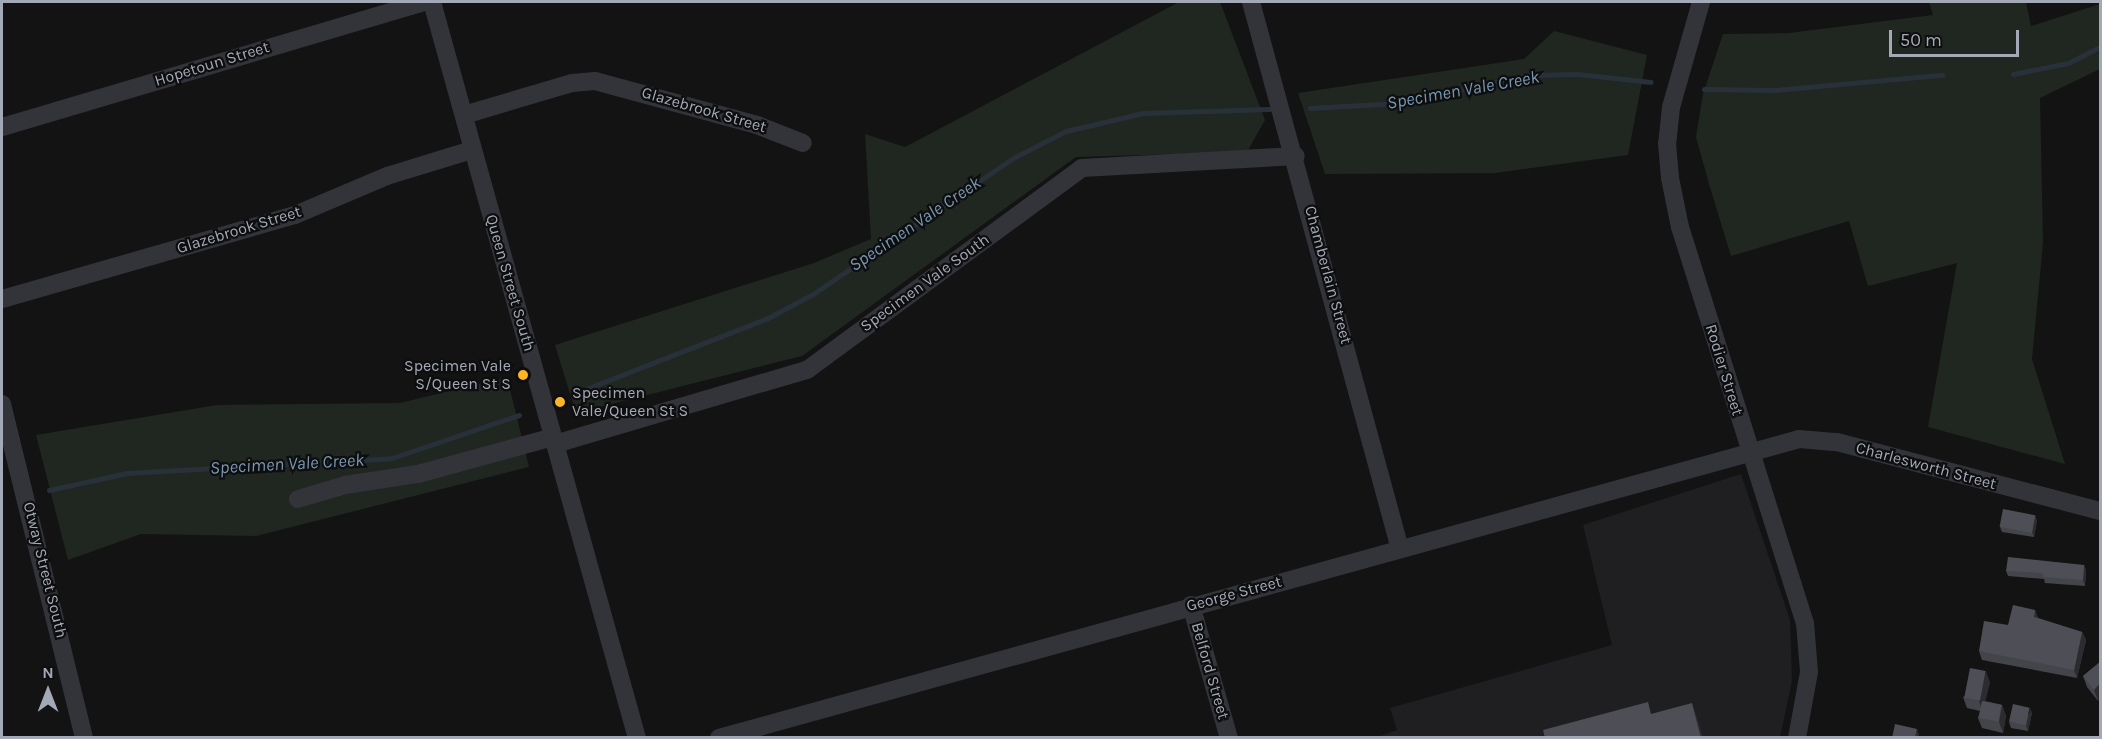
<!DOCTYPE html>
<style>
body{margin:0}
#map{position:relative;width:2102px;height:739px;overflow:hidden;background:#131314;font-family:Karla,sans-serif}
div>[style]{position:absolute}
.built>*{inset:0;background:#1f1e21}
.green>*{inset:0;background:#1f2720}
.stream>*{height:5px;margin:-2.5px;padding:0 2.5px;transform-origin:2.5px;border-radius:2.5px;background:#283139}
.minor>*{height:18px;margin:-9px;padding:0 9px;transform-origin:9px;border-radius:9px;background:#33343a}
.wall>*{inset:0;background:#43454a}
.shaded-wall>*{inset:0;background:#2c2c30}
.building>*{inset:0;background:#4e4f56;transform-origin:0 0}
.dots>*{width:16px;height:16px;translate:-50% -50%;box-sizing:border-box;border:3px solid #0e0e0f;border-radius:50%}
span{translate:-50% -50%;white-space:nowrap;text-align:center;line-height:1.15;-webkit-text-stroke:4.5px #0e0e0f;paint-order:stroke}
.street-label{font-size:16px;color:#a3a9b6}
.poi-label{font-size:16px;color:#a3a9b6}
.right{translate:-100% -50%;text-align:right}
.left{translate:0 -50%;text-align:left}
.water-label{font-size:18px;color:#7897b3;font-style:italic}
.frame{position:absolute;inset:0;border:3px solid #a3a9b6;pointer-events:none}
.north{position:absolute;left:18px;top:661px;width:60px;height:60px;-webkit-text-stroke:4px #0e0e0f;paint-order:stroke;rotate:0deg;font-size:16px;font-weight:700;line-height:24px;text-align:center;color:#a3a9b6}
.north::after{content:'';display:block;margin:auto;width:21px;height:27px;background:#a3a9b6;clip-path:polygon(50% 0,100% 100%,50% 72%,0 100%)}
.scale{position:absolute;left:1889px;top:30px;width:130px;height:27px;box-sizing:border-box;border:3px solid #a3a9b6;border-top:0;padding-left:8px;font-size:18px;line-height:21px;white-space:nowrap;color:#a3a9b6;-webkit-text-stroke:4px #0e0e0f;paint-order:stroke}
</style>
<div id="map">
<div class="built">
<div style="clip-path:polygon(1741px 474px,1790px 620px,1792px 681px,1780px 737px,1374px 738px,1397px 730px,1390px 708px,1612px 645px,1583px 525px)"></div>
</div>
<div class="green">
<div style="clip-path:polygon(1179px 2px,1220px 2px,1265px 120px,1247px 152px,1076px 157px,802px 356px,576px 413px,555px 345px,814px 263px,871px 239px,865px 134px,905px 147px)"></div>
<div style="clip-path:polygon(1929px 2px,2026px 2px,2031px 26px,2100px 4px,2100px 69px,2040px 98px,2043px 243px,2032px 359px,2065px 464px,1928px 427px,1957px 263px,1868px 286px,1849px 221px,1731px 256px,1709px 184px,1696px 137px,1703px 94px,1723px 34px,1789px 33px,1933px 15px)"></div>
<div style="clip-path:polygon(1554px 31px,1647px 55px,1628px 155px,1495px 173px,1325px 174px,1298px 93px,1524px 59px)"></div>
<div style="clip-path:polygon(507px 377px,529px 467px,256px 536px,141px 534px,68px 560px,36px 435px,217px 405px,400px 403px)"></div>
</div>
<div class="stream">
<div style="left:2013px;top:74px;width:56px;rotate:-11.3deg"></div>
<div style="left:2068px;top:63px;width:36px;rotate:-27deg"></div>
<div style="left:1704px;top:89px;width:72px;rotate:0.8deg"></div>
<div style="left:1776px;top:90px;width:167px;rotate:-5.2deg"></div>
<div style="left:1310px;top:108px;width:88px;rotate:-3.3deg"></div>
<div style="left:1398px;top:103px;width:135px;rotate:-12deg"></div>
<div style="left:1530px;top:75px;width:48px;rotate:-1.2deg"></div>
<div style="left:1578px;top:74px;width:73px;rotate:6.3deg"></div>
<div style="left:573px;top:394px;width:209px;rotate:-21.3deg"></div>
<div style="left:768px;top:318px;width:51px;rotate:-28.1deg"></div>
<div style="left:813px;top:294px;width:242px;rotate:-34.2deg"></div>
<div style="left:1013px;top:158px;width:59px;rotate:-27deg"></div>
<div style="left:1066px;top:131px;width:79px;rotate:-13.2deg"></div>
<div style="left:1143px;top:113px;width:127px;rotate:-1.8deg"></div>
<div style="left:49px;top:490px;width:80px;rotate:-12.3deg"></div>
<div style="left:127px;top:473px;width:265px;rotate:-3.2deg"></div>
<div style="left:392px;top:458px;width:134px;rotate:-18.7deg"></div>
</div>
<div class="minor">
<div style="left:432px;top:2px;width:764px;rotate:74.44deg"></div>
<div style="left:1251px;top:2px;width:567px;rotate:74.76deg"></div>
<div style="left:1701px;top:2px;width:109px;rotate:105.9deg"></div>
<div style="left:1671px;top:107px;width:36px;rotate:96deg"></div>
<div style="left:1667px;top:143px;width:35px;rotate:85deg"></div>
<div style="left:1670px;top:178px;width:50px;rotate:78.5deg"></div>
<div style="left:1680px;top:227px;width:415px;rotate:72.5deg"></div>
<div style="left:1805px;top:623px;width:49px;rotate:85.3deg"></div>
<div style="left:1809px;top:672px;width:67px;rotate:100.3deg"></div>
<div style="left:464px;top:115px;width:113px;rotate:-16.5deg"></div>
<div style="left:572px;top:83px;width:23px;rotate:-5deg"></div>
<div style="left:595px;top:81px;width:168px;rotate:15.2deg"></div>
<div style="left:757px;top:125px;width:49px;rotate:21.4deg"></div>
<div style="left:2px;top:127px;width:439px;rotate:-16.5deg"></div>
<div style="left:2px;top:299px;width:305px;rotate:-16deg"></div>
<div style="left:295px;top:215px;width:100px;rotate:-23deg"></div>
<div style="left:387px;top:176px;width:89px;rotate:-17deg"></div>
<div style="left:2px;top:404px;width:344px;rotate:76.2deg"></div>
<div style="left:555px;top:444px;width:263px;rotate:-16.4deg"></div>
<div style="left:807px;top:370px;width:341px;rotate:-36.3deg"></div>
<div style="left:1082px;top:168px;width:214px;rotate:-3.2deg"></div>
<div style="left:298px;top:499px;width:49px;rotate:-16.6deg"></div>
<div style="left:345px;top:485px;width:74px;rotate:-8.6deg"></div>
<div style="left:418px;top:474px;width:140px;rotate:-15.3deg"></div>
<div style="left:1191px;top:605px;width:138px;rotate:74.1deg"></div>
<div style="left:719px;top:738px;width:1121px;rotate:-15.47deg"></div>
<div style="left:1799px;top:439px;width:38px;rotate:5deg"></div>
<div style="left:1837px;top:442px;width:272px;rotate:14.7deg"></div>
</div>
<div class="wall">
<div style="clip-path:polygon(2037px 520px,2034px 537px,2002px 532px,2000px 527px)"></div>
<div style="clip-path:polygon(2084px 565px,2086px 570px,2085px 586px,2045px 583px,2044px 579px,2008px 576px,2006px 571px)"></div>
<div style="clip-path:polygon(2035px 610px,2038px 618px,2082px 632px,2086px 640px,2077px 678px,1982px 660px,1979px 651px,2008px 625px)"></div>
<div style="clip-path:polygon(2100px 662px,2098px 701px,2087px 687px,2083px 676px)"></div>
<div style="clip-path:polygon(1990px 682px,1985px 701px,2002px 705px,2006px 716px,2003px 733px,1982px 728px,1978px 718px,1980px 711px,1967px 708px,1963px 697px)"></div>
<div style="clip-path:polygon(2032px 713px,2028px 731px,2011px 728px,2009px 722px)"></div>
</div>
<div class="shaded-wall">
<div style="clip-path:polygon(2035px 515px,2037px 520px,2034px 537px,2032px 532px)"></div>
<div style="clip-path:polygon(2084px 565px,2086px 570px,2085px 586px,2083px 580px)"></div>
<div style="clip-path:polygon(2035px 610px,2038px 619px,2034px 617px)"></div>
<div style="clip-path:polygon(2082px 632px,2086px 640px,2077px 678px,2074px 670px)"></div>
<div style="clip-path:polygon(1986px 671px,1990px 682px,1983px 712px,1979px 701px)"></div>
<div style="clip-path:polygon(2100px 683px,2100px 698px,2098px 701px,2094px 690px)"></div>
<div style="clip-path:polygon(1692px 703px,1699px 724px,1703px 738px,1701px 738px)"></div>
<div style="clip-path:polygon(2002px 705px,2006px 716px,2003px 733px,1999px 722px)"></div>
<div style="clip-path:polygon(2030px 708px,2032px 713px,2028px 731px,2026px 726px)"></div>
<div style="clip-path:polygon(1917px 729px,1919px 735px,1918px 738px,1915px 738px)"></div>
</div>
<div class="building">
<div style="left:2003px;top:509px;width:33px;height:18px;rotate:11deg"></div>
<div style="clip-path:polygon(2008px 557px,2084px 565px,2083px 580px,2043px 577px,2043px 573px,2006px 571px)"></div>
<div style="clip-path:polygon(2013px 605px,2035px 610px,2034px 617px,2082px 632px,2074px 670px,1979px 651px,1984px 621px,2008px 625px)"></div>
<div style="clip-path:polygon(2100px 662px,2100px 683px,2094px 690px,2083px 676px)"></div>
<div style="left:1970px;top:668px;width:16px;height:30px;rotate:11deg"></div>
<div style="left:1982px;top:701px;width:20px;height:17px;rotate:11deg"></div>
<div style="clip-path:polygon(1648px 702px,1651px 714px,1692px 703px,1701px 738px,1545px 738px,1543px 730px)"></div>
<div style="left:2013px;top:704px;width:17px;height:18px;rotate:13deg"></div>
<div style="clip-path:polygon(1895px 724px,1917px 729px,1915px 738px,1892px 738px)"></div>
</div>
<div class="dots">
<div style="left:523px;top:375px;background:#fdb622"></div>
<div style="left:560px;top:402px;background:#fdb622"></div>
</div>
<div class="street-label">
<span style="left:212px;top:64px;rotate:-17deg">Hopetoun Street</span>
<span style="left:704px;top:110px;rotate:16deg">Glazebrook Street</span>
<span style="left:239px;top:230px;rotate:-17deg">Glazebrook Street</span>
<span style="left:1328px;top:275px;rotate:75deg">Chamberlain Street</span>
<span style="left:510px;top:283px;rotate:74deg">Queen Street South</span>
<span style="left:925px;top:283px;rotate:-36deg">Specimen Vale South</span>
<span style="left:1724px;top:370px;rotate:73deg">Rodier Street</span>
<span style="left:1926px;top:466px;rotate:15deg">Charlesworth Street</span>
<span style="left:45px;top:570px;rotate:76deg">Otway Street South</span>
<span style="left:1234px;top:594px;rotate:-15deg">George Street</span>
<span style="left:1210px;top:671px;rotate:74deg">Belford Street</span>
</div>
<div class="poi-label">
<span class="right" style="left:511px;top:375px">Specimen Vale<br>S/Queen St S</span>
<span class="left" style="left:572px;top:402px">Specimen<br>Vale/Queen St S</span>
</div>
<div class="water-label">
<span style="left:1463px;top:90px;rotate:-10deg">Specimen Vale Creek</span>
<span style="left:915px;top:224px;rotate:-34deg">Specimen Vale Creek</span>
<span style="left:287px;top:464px;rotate:-3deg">Specimen Vale Creek</span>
</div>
<div class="frame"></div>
<div class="north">N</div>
<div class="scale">50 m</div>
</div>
